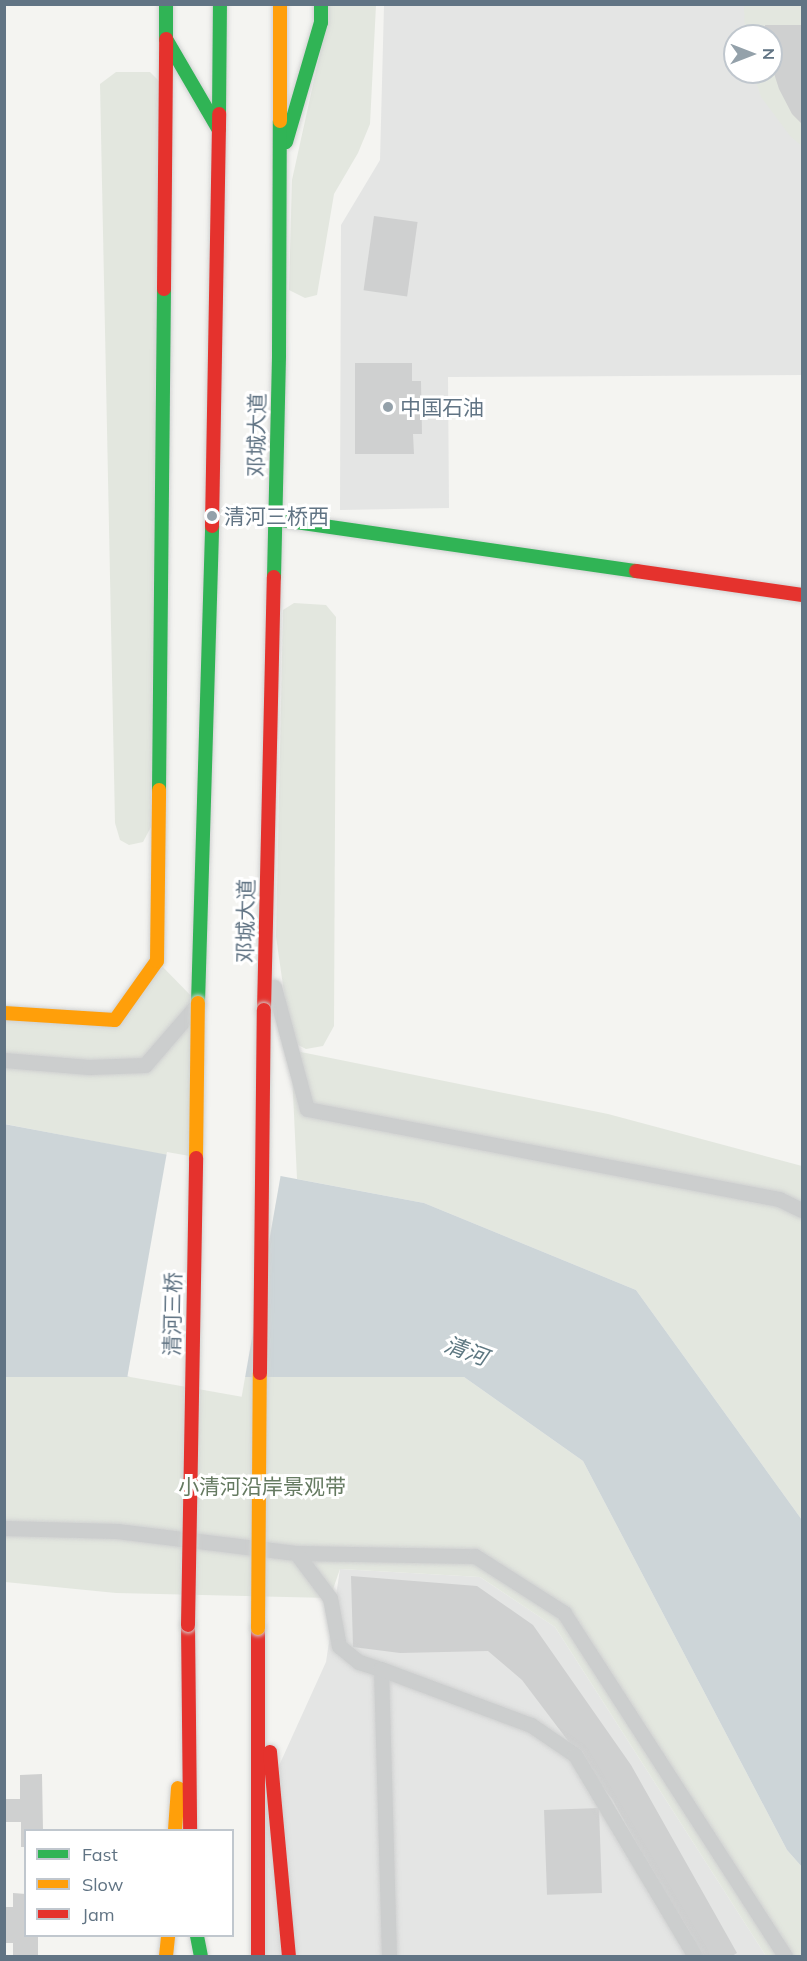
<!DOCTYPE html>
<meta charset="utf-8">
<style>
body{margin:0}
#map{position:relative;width:807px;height:1961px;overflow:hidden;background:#f4f4f1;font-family:Mulish,"Noto Sans SC",sans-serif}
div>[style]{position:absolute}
.built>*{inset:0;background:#e4e5e4}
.green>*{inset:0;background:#e3e7df}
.water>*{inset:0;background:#cdd5d8}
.pier>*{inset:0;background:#f4f4f1;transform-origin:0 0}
.building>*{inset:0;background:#cfd0d0;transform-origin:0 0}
.roads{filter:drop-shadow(0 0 2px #d0d1d1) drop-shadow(0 0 2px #d0d1d1)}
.street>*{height:15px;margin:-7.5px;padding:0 7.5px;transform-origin:7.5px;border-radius:7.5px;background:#cccece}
.fast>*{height:14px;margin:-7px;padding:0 7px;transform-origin:7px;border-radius:7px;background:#30b455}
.slow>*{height:14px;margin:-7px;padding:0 7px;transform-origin:7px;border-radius:7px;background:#ff9f0a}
.jam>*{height:14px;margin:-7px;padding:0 7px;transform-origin:7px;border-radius:7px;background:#e5322d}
.bridges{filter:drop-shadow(0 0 2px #d0d2d1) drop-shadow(0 0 2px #d0d2d1)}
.slow-bridge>*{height:14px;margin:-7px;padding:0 7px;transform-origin:7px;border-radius:7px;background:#ff9f0a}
.jam-bridge>*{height:14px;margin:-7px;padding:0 7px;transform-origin:7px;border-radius:7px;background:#e5322d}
.dots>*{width:16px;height:16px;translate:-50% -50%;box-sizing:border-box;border:3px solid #fff;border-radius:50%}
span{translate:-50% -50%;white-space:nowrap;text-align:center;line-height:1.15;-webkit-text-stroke:6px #fff;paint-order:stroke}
.poi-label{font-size:21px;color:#617484}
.left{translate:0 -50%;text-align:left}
.street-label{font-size:21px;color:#617484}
.park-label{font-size:21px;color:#657a61}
.water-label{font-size:22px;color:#5d7781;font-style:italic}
.frame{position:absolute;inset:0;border:6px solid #617484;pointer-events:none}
.legend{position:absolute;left:24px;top:1829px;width:210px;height:108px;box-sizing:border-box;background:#fff;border:2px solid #c0c7ce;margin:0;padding:8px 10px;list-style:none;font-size:18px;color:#617484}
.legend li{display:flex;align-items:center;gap:12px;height:30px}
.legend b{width:30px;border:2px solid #c0c7ce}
.north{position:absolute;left:723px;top:24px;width:60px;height:60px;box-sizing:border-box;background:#fff;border:2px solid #c0c7ce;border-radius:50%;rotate:90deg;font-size:16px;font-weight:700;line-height:24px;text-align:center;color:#617484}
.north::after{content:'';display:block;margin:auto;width:21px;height:27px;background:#94a1aa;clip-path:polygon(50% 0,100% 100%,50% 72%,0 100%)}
</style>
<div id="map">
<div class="built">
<div style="clip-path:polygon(evenodd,384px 5px,802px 5px,802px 375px,448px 377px,449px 508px,340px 510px,341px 225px,380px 160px,384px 5px,735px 36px,771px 36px,771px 72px,735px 72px,735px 36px)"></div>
<div style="clip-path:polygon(340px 1569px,480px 1577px,555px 1627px,766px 1956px,258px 1956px,258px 1812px,326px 1662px)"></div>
</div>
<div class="green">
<div style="clip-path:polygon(326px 5px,376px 5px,370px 124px,358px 153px,334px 194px,317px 295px,305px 298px,289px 290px,292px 180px,325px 30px)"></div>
<div style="clip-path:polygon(744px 5px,802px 5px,802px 146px,791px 137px,761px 97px,753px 72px,771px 72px,771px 36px,745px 36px)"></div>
<div style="clip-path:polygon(116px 72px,150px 72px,159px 81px,151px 827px,143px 842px,129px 845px,120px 840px,115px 823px,100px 84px)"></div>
<div style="clip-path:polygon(294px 603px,326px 605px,336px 617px,334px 1026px,323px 1046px,306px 1049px,296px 1044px,287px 1013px,276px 937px,283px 610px)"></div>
<div style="clip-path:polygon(157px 961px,198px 1003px,196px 1161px,5px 1124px,5px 1005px,115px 1020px)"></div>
<div style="clip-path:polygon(291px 1050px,608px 1114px,802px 1166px,802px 1520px,636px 1290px,424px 1203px,297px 1179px)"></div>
<div style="clip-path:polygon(4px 1376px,464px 1377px,583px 1461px,787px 1850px,802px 1867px,802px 1956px,766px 1956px,555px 1627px,480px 1577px,340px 1569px,330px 1598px,116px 1593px,5px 1582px)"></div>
</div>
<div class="water">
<div style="clip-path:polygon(4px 1124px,424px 1203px,636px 1290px,802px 1520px,802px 1867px,787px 1850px,583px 1461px,464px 1377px,5px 1377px)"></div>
</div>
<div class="pier">
<div style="left:167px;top:1152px;width:116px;height:228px;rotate:10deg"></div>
</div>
<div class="building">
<div style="clip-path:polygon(765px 25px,802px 25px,802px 124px,792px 114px,779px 89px,771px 64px,771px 36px,766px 36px)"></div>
<div style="left:374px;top:216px;width:44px;height:75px;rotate:8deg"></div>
<div style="clip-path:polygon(355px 363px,412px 363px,412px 381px,421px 381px,422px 434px,413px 434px,414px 454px,355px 454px)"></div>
<div style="clip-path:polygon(351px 1576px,477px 1586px,533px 1625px,631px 1765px,737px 1953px,732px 1956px,700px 1956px,612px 1799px,522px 1680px,488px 1651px,400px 1653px,353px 1647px)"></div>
<div style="clip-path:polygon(42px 1774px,43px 1830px,26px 1830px,26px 1847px,21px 1847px,21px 1822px,4px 1822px,4px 1799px,20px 1799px,20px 1775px)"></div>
<div style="left:599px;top:1808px;width:85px;height:55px;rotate:88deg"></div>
<div style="clip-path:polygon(13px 1893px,26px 1894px,26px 1936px,38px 1936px,38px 1956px,13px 1956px,13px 1943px,4px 1943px,4px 1907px,13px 1907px)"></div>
</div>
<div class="roads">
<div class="street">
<div style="left:274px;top:987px;width:126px;rotate:74.9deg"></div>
<div style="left:307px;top:1109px;width:481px;rotate:10.8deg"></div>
<div style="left:779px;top:1199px;width:25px;rotate:26deg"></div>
<div style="left:4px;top:1060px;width:85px;rotate:4.7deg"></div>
<div style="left:89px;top:1067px;width:56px;rotate:-2deg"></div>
<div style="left:145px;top:1065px;width:78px;rotate:-49.2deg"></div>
<div style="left:4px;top:1528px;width:113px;rotate:1.5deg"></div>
<div style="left:117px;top:1531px;width:180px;rotate:7deg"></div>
<div style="left:296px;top:1553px;width:179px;rotate:1deg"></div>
<div style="left:475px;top:1556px;width:106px;rotate:32.6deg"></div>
<div style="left:564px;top:1613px;width:408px;rotate:57.2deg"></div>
<div style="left:296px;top:1553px;width:56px;rotate:52.9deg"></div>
<div style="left:330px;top:1598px;width:49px;rotate:79.4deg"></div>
<div style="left:339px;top:1646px;width:26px;rotate:39deg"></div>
<div style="left:359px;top:1662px;width:23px;rotate:18deg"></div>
<div style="left:389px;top:1956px;width:287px;rotate:-91.6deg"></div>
<div style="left:381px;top:1669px;width:160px;rotate:20.5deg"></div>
<div style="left:531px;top:1725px;width:53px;rotate:34.3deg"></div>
<div style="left:575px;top:1755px;width:234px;rotate:59.2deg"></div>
</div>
<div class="fast">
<div style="left:166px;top:4px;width:35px;rotate:90deg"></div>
<div style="left:166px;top:39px;width:105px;rotate:59.8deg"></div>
<div style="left:219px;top:114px;width:110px;rotate:-89.5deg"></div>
<div style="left:286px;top:142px;width:125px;rotate:-73.7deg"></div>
<div style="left:321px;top:22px;width:18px;rotate:-90deg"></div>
<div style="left:275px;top:519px;width:365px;rotate:8.2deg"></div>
<div style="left:274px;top:577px;width:222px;rotate:-88.7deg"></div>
<div style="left:279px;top:355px;width:234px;rotate:-89.8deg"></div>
<div style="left:159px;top:790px;width:501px;rotate:-89.43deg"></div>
<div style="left:198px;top:1003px;width:477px;rotate:-88.3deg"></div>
<div style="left:197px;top:1936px;width:20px;rotate:79deg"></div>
</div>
<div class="slow">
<div style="left:280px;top:121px;width:117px;rotate:-90deg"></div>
<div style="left:4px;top:1013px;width:111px;rotate:3.6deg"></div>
<div style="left:115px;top:1020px;width:72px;rotate:-54.6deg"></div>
<div style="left:157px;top:961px;width:171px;rotate:-89.3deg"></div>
<div style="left:175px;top:1830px;width:42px;rotate:-85.9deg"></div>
<div style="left:166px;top:1956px;width:20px;rotate:-84deg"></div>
</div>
<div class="jam">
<div style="left:164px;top:289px;width:250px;rotate:-89.5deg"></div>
<div style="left:212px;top:526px;width:412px;rotate:-89deg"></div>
<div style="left:636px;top:571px;width:168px;rotate:8.2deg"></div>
<div style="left:264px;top:1010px;width:433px;rotate:-88.7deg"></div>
<div style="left:188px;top:1625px;width:205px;rotate:89.4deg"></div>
<div style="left:258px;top:1628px;width:328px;rotate:90deg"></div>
<div style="left:270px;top:1752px;width:205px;rotate:84.7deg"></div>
</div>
</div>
<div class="bridges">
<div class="slow-bridge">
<div style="left:196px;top:1158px;width:155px;rotate:-89.3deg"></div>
<div style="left:258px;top:1628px;width:255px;rotate:-89.6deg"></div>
</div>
<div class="jam-bridge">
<div style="left:260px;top:1373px;width:363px;rotate:-89.4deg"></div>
<div style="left:188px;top:1625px;width:467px;rotate:-89deg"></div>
</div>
</div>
<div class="dots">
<div style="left:388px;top:407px;background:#94a1aa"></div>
<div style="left:212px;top:516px;background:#94a1aa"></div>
</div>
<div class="poi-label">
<span class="left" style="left:400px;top:407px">中国石油</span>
<span class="left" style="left:224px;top:516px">清河三桥西</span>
</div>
<div class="street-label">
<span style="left:256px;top:435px;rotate:-89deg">邓城大道</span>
<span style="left:245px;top:921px;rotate:-89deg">邓城大道</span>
<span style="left:172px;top:1314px;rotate:-89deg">清河三桥</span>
</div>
<div class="park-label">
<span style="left:262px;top:1486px">小清河沿岸景观带</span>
</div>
<div class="water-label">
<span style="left:466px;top:1351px;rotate:20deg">清河</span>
</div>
<div class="frame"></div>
<ul class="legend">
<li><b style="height:8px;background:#30b455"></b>Fast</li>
<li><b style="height:8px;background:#ff9f0a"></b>Slow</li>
<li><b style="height:8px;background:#e5322d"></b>Jam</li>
</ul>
<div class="north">N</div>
</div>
